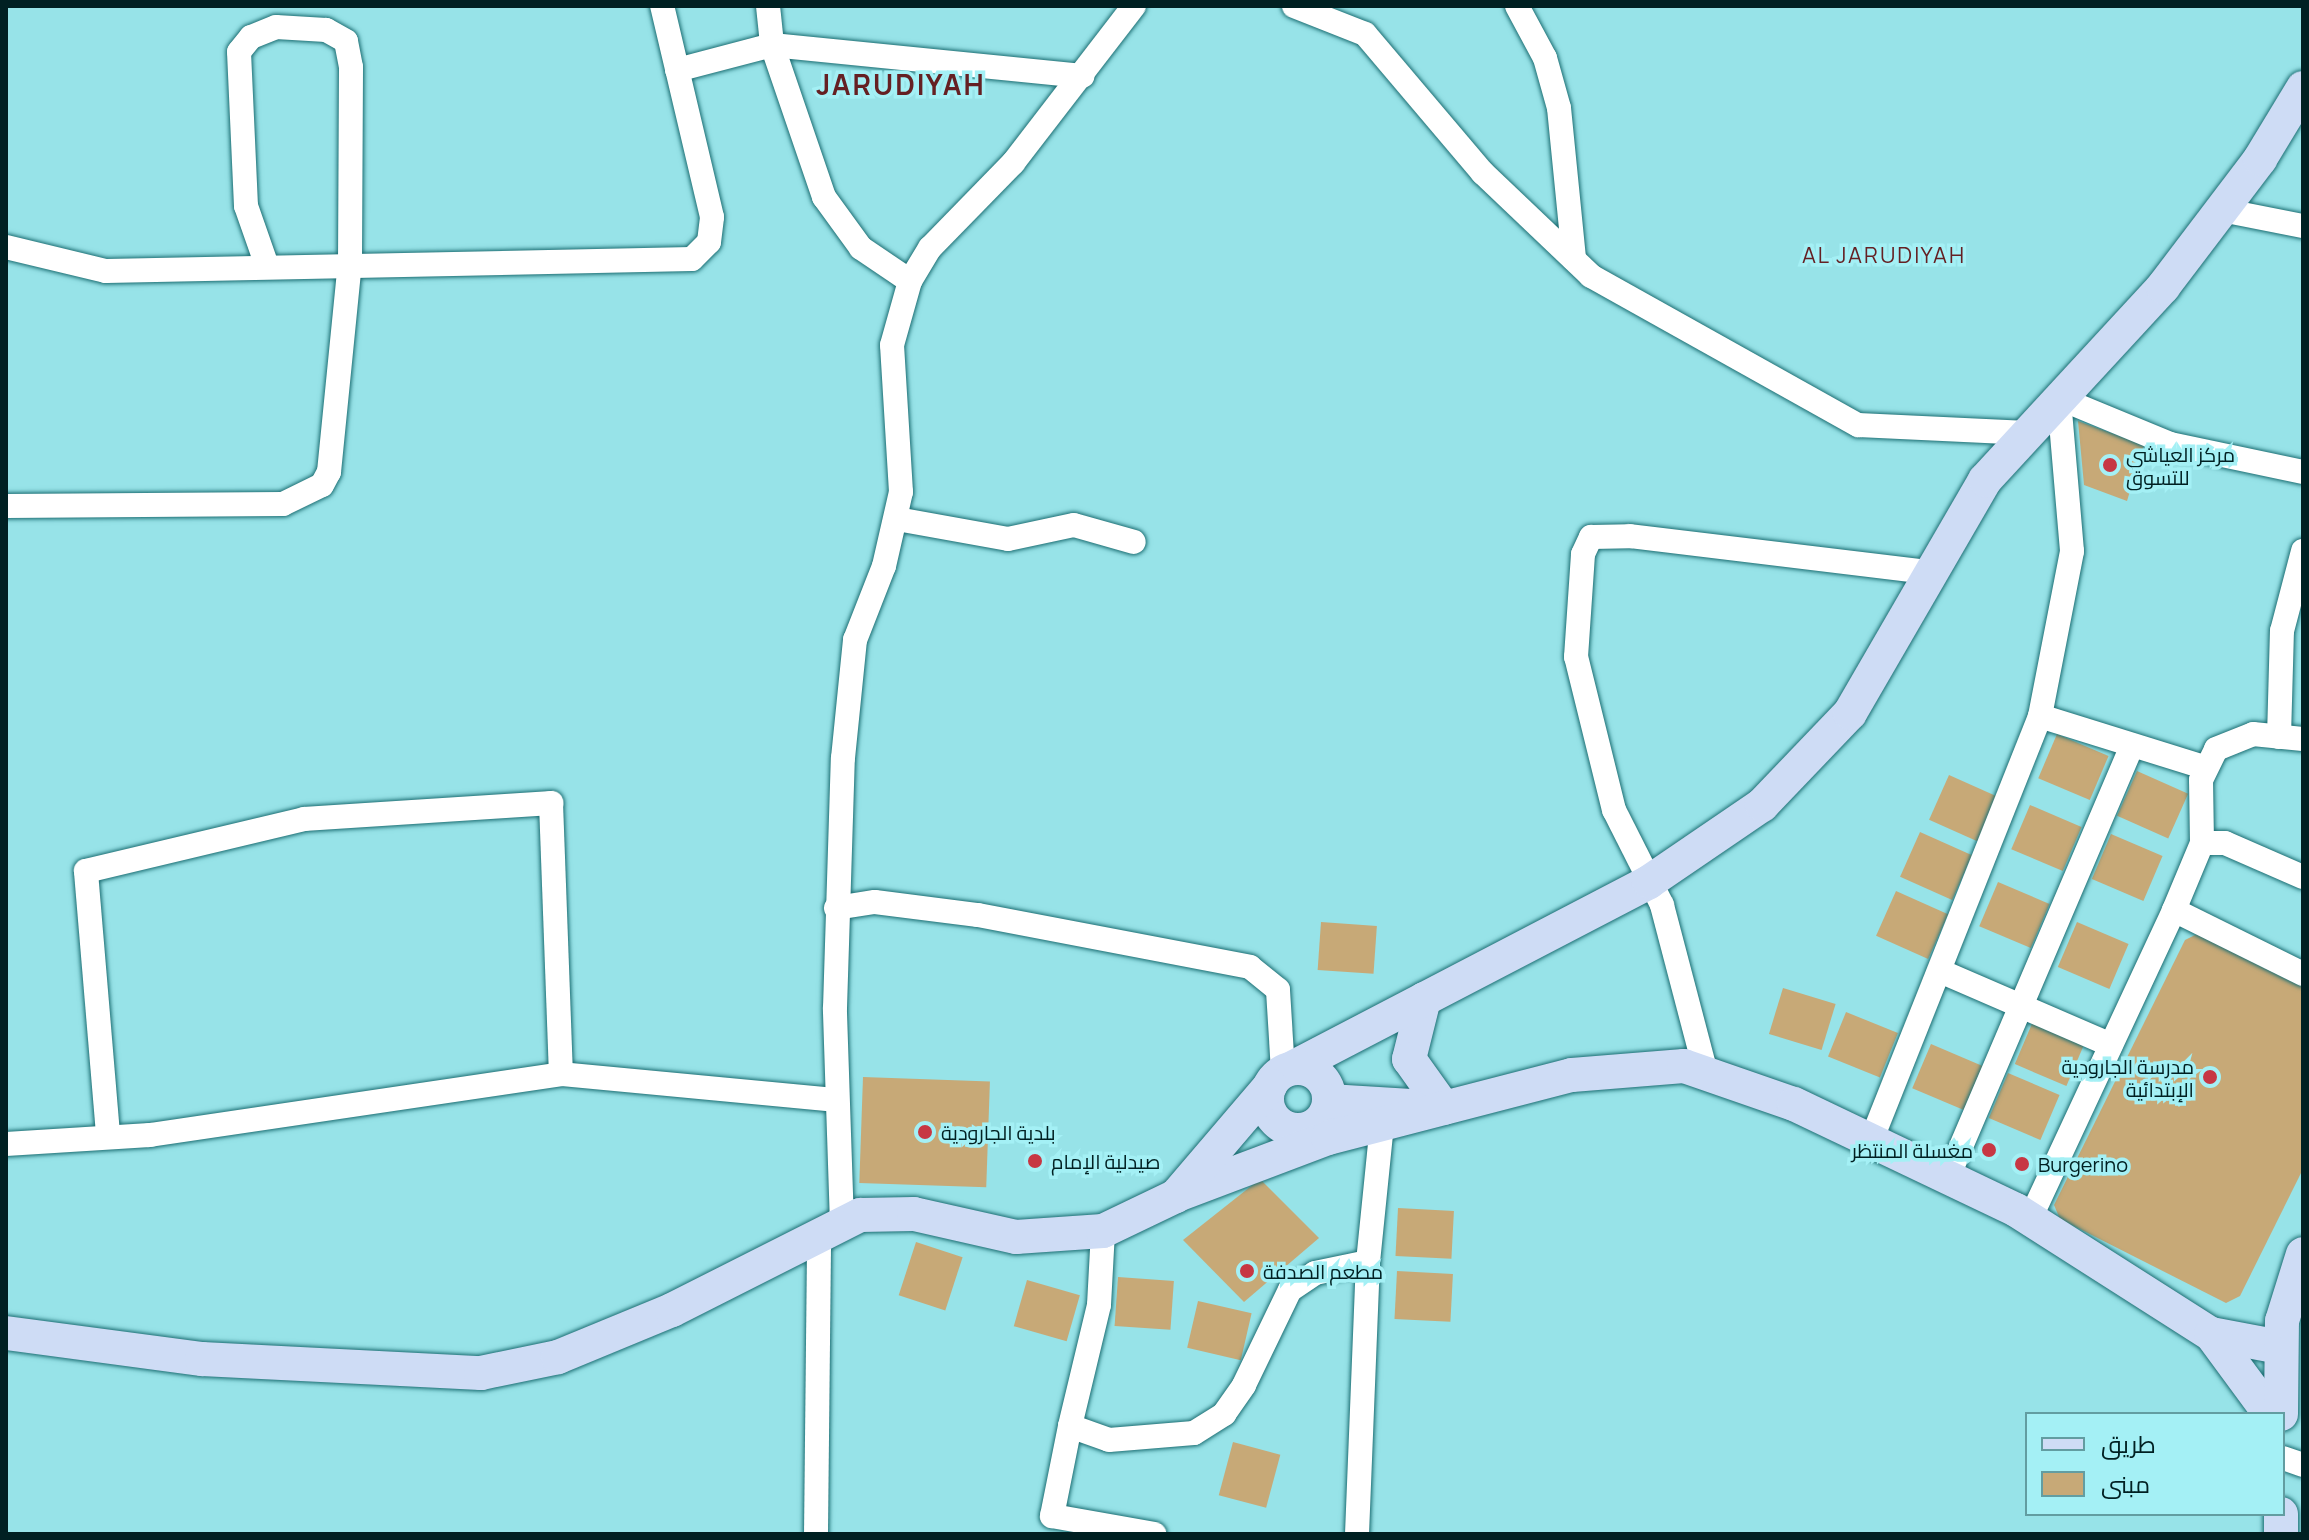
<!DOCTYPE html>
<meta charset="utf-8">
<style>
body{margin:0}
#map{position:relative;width:2309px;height:1540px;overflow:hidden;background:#97e3e8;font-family:Manrope,Cairo,sans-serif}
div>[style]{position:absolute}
.building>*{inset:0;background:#c7a977;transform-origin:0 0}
.roads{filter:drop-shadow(0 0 2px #1c6e73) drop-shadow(0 0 2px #1c6e73)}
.street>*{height:24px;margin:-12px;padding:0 12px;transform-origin:12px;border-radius:12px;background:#fff}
.secondary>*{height:34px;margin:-17px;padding:0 17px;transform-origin:17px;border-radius:17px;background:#cedcf5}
.secondary>.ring{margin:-17px;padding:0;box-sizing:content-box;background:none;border:34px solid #cedcf5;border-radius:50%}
.dots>*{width:22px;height:22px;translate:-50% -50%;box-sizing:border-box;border:4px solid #a4f0f5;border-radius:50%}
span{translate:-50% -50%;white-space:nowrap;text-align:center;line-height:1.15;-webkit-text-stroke:7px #a4f0f5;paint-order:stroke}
.poi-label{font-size:20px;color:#002022}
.left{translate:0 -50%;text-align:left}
.right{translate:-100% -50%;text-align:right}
.neighbourhood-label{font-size:22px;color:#652023;letter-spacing:2px}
.district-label{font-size:28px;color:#652023;font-weight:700;letter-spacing:2px}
.frame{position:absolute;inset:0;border:8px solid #002022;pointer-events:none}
.legend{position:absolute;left:2025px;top:1412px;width:260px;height:104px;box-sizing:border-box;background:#a4f0f5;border:2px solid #629da1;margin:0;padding:10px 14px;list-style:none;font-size:24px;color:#002022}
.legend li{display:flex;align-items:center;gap:16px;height:40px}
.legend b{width:40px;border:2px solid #629da1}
</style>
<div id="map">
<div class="building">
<div style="clip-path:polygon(2078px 421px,2144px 445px,2127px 501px,2084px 485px)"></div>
<div style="left:2057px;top:734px;width:56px;height:48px;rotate:23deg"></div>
<div style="left:2137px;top:771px;width:56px;height:49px;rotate:24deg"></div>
<div style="left:1949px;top:775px;width:57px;height:49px;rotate:24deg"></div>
<div style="left:2030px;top:805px;width:56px;height:48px;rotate:23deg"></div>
<div style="left:1920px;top:832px;width:57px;height:49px;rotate:24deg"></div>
<div style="left:2111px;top:834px;width:56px;height:49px;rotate:23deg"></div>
<div style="left:1998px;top:882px;width:56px;height:48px;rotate:23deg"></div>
<div style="left:1896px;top:891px;width:57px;height:49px;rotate:24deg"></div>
<div style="left:1321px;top:922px;width:56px;height:48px;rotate:4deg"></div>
<div style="left:2077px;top:922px;width:56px;height:49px;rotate:23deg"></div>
<div style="clip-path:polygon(2199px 933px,2303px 985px,2303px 1169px,2240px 1296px,2226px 1303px,2060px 1219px,2054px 1205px,2185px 940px)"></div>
<div style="left:1783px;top:988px;width:55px;height:48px;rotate:17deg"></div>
<div style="left:1846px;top:1012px;width:56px;height:48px;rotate:22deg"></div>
<div style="left:2034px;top:1019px;width:56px;height:49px;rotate:23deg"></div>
<div style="left:1931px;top:1044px;width:56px;height:48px;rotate:23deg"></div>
<div style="left:2008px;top:1073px;width:56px;height:49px;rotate:23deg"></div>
<div style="left:863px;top:1077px;width:127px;height:106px;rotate:2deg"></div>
<div style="clip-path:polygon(1260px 1179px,1319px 1238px,1244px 1302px,1183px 1240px)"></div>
<div style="left:1398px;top:1208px;width:56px;height:48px;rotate:3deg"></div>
<div style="left:916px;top:1242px;width:49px;height:56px;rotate:18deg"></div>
<div style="left:1397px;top:1271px;width:56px;height:48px;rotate:3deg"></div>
<div style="left:1118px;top:1277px;width:56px;height:49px;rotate:4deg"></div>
<div style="left:1027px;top:1280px;width:55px;height:48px;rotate:16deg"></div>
<div style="left:1198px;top:1301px;width:55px;height:48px;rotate:13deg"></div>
<div style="left:1233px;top:1442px;width:49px;height:55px;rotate:15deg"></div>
</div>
<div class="roads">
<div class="street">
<div style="left:768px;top:6px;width:39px;rotate:84deg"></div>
<div style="left:772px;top:45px;width:312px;rotate:5.7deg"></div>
<div style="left:1294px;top:6px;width:76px;rotate:21.5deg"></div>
<div style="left:1365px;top:34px;width:182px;rotate:49.7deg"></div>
<div style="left:1483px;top:173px;width:149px;rotate:43.6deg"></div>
<div style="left:1591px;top:276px;width:306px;rotate:29.2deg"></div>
<div style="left:1858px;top:425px;width:170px;rotate:2.7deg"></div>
<div style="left:1517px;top:6px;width:59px;rotate:61.7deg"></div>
<div style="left:1545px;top:58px;width:52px;rotate:74.4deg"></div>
<div style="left:1559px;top:108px;width:152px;rotate:84.3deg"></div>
<div style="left:677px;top:70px;width:98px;rotate:-14.7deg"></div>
<div style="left:772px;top:45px;width:161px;rotate:71.1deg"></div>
<div style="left:824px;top:197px;width:63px;rotate:54deg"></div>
<div style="left:861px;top:248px;width:59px;rotate:34deg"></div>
<div style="left:2222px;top:210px;width:83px;rotate:11.2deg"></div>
<div style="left:6px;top:247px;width:103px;rotate:13.5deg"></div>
<div style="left:106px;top:271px;width:586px;rotate:-1.17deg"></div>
<div style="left:692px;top:259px;width:24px;rotate:-45deg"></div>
<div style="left:709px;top:242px;width:25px;rotate:-83deg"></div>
<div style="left:712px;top:217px;width:217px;rotate:-103.3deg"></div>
<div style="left:2059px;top:398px;width:120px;rotate:22.5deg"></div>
<div style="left:2170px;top:444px;width:136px;rotate:11.9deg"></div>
<div style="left:6px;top:506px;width:277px;rotate:-0.4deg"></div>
<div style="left:283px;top:504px;width:43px;rotate:-26deg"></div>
<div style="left:322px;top:485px;width:15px;rotate:-62deg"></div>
<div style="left:329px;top:472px;width:212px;rotate:-84.3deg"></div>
<div style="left:350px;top:261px;width:194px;rotate:-89.7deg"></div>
<div style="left:351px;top:67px;width:26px;rotate:-101deg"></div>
<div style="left:346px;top:41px;width:23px;rotate:-151deg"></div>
<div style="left:326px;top:30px;width:50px;rotate:-176.6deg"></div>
<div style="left:276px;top:27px;width:27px;rotate:158deg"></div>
<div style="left:251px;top:37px;width:19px;rotate:129deg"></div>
<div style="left:239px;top:52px;width:154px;rotate:87.4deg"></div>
<div style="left:246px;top:206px;width:60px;rotate:70.7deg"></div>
<div style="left:897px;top:519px;width:113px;rotate:10.2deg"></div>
<div style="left:1008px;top:539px;width:67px;rotate:-12deg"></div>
<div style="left:1074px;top:525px;width:62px;rotate:15.8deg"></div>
<div style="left:2040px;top:716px;width:172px;rotate:17.3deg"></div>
<div style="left:2279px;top:737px;width:106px;rotate:-88.4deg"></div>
<div style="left:2282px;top:631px;width:83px;rotate:-75.3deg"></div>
<div style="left:2202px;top:843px;width:63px;rotate:-90.9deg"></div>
<div style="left:2201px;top:780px;width:34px;rotate:-64deg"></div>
<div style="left:2216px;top:749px;width:40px;rotate:-22deg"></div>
<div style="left:2253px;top:734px;width:50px;rotate:5.7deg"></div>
<div style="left:836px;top:908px;width:39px;rotate:-9deg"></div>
<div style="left:875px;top:902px;width:104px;rotate:7.2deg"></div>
<div style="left:978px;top:915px;width:277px;rotate:10.8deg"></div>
<div style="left:1250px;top:967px;width:36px;rotate:39deg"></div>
<div style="left:1278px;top:990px;width:82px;rotate:86.5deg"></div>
<div style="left:2174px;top:910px;width:73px;rotate:-67.3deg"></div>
<div style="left:2202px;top:843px;width:23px"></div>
<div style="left:2225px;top:843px;width:85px;rotate:23.6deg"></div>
<div style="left:1940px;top:971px;width:186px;rotate:23.4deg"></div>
<div style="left:1706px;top:1073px;width:174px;rotate:-104.7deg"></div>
<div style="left:1662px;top:905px;width:106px;rotate:-116.8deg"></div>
<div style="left:1614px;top:810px;width:158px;rotate:-103.9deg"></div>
<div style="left:1576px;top:657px;width:103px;rotate:-86.1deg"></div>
<div style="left:1583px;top:554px;width:19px;rotate:-65deg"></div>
<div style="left:1591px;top:537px;width:39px;rotate:-1deg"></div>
<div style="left:1630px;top:536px;width:300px;rotate:6.9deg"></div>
<div style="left:108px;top:1134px;width:264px;rotate:-94.8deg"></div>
<div style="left:86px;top:871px;width:224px;rotate:-13.4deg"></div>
<div style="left:304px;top:819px;width:248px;rotate:-3.7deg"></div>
<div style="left:551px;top:803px;width:271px;rotate:87.9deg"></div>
<div style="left:561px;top:1074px;width:276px;rotate:5.4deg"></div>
<div style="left:1871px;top:1141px;width:457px;rotate:-68.3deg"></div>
<div style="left:2040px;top:716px;width:168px;rotate:-79deg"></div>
<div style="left:2072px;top:551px;width:154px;rotate:-94.9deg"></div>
<div style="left:6px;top:1144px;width:144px;rotate:-3.6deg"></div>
<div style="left:150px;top:1135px;width:416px;rotate:-8.4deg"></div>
<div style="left:1948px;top:1177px;width:469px;rotate:-66.9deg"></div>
<div style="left:2030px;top:1219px;width:341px;rotate:-65deg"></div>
<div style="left:2174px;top:910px;width:144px;rotate:26.4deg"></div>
<div style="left:842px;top:1224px;width:216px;rotate:-91.9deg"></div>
<div style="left:835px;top:1008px;width:250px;rotate:-88.2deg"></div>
<div style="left:843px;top:758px;width:119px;rotate:-84.2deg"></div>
<div style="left:855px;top:640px;width:79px;rotate:-68.6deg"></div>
<div style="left:884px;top:566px;width:76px;rotate:-77.1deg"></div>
<div style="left:901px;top:492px;width:147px;rotate:-93.5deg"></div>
<div style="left:892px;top:345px;width:66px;rotate:-74.3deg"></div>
<div style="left:910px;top:281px;width:39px;rotate:-59deg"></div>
<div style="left:930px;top:248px;width:119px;rotate:-45.7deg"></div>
<div style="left:1013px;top:163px;width:198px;rotate:-52.4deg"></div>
<div style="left:1103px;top:1231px;width:74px;rotate:93.1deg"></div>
<div style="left:1099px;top:1305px;width:124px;rotate:103.5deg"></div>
<div style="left:1070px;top:1426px;width:41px;rotate:19.7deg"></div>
<div style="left:1109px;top:1440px;width:85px;rotate:-4.7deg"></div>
<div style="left:1194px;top:1433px;width:36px;rotate:-32deg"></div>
<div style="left:1224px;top:1414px;width:35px;rotate:-55deg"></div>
<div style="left:1244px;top:1385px;width:106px;rotate:-64.2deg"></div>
<div style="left:1290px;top:1290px;width:30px;rotate:-34deg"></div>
<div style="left:1315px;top:1273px;width:54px;rotate:-11.7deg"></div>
<div style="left:1368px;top:1262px;width:139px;rotate:-84.2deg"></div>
<div style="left:1070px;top:1426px;width:92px;rotate:101.3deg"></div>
<div style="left:1052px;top:1516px;width:104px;rotate:10deg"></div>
<div style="left:2283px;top:1458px;width:21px;rotate:19deg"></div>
<div style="left:816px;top:1534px;width:297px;rotate:-89.4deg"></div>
<div style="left:1357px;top:1534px;width:272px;rotate:-87.7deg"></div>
</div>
<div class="secondary">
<div style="left:1424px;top:999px;width:62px;rotate:104deg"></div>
<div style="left:1409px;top:1059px;width:60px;rotate:54.5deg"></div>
<div style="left:1292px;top:1068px;width:403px;rotate:-27.5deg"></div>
<div style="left:1649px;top:882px;width:137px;rotate:-34.3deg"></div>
<div style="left:1762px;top:805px;width:127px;rotate:-46.3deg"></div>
<div style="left:1850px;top:713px;width:269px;rotate:-59.9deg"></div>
<div style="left:1985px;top:480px;width:263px;rotate:-47.3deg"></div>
<div style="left:2163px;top:287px;width:161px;rotate:-52.8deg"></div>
<div style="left:2260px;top:159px;width:83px;rotate:-58.8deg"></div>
<div class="ring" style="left:1267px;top:1068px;width:28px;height:28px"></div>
<div style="left:1329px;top:1101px;width:82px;rotate:3.5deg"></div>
<div style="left:1177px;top:1195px;width:161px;rotate:-20.7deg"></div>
<div style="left:1328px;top:1138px;width:252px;rotate:-14.5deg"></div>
<div style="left:1572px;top:1075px;width:112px;rotate:-4.6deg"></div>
<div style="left:1684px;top:1066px;width:116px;rotate:19.1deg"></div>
<div style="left:1794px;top:1104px;width:246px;rotate:25.5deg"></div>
<div style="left:2016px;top:1210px;width:231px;rotate:32.5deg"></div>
<div style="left:2211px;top:1334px;width:70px;rotate:10.7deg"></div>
<div style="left:6px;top:1333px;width:198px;rotate:7.6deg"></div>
<div style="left:202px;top:1359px;width:279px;rotate:2.9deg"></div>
<div style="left:481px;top:1373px;width:79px;rotate:-11.7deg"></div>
<div style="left:558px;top:1357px;width:123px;rotate:-22.4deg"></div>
<div style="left:672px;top:1310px;width:211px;rotate:-26.8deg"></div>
<div style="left:860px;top:1215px;width:54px;rotate:-1.1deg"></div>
<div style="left:914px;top:1214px;width:105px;rotate:12.7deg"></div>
<div style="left:1016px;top:1237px;width:87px;rotate:-3.9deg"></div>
<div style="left:1103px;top:1231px;width:81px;rotate:-25.6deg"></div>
<div style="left:1176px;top:1196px;width:145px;rotate:-49.5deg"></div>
<div style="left:2211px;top:1334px;width:99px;rotate:53.6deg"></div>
<div style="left:2281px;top:1414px;width:93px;rotate:-89.4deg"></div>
<div style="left:2282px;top:1321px;width:70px;rotate:-72.6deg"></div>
<div style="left:2281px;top:1514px;width:20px;rotate:90deg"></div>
</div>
</div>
<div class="dots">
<div style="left:2110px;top:465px;background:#c73743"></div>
<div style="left:2210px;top:1077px;background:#c73743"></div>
<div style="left:925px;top:1132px;background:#c73743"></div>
<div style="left:1989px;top:1150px;background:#c73743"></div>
<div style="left:1035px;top:1161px;background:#c73743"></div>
<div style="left:2022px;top:1164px;background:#c73743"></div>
<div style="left:1247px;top:1271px;background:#c73743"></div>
</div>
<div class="poi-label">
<span class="left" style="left:2126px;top:466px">مركز العياشي<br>للتسوق</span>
<span class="right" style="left:2194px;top:1078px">مدرسة الجارودية<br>الإبتدائية</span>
<span class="left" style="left:941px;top:1132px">بلدية الجارودية</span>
<span class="right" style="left:1973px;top:1150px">مغسلة المنتظر</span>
<span class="left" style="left:1051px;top:1161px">صيدلية الإمام</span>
<span class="left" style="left:2038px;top:1164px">Burgerino</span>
<span class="left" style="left:1263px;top:1271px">مطعم الصدفة</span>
</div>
<div class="neighbourhood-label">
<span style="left:1884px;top:256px">AL JARUDIYAH</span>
</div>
<div class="district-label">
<span style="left:901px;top:84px">JARUDIYAH</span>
</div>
<div class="frame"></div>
<ul class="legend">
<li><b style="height:10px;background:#cedcf5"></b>طريق</li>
<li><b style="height:22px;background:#c7a977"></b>مبنى</li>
</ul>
</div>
